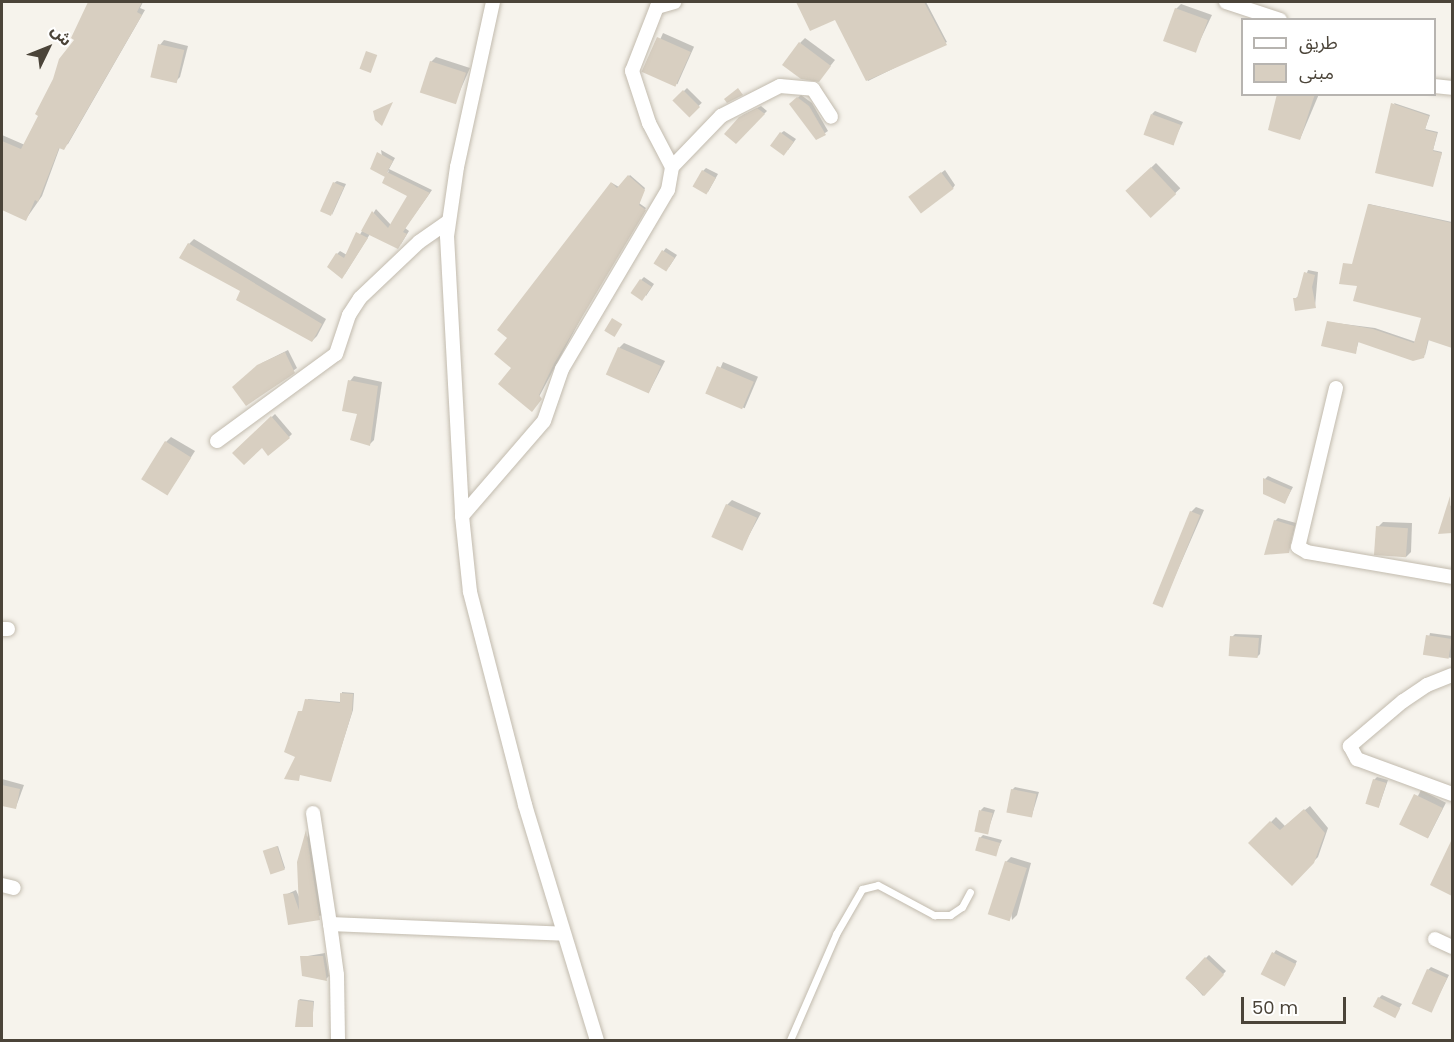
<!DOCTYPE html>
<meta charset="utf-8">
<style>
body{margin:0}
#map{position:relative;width:1454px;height:1042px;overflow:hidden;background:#f6f3ec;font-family:Poppins,"Noto Sans Arabic",sans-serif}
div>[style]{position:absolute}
.shadow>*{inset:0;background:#0003;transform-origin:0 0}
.building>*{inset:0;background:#d8cfc1;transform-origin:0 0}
.roads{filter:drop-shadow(0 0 2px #c2bbae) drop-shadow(0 0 2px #c2bbae)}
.service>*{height:7px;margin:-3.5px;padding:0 3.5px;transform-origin:3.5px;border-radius:3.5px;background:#fff}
.minor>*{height:14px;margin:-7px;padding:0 7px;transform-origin:7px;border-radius:7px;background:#fff}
span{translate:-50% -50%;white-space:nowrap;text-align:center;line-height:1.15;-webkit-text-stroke:5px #fff;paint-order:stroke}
.frame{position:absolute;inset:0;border:3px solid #4b4439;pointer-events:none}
.legend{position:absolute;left:1241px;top:18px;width:195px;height:78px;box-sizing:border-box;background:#fff;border:2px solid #b7b4b0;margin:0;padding:8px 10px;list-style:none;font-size:18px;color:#4b4439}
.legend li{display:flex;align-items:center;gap:12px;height:30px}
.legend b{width:30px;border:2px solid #b7b4b0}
.north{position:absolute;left:18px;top:18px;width:60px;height:60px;-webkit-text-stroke:4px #fff;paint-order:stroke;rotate:47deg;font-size:16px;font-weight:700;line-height:24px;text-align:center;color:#4b4439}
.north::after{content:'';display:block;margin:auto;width:21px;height:27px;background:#4b4439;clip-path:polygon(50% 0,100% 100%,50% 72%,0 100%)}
.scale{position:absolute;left:1241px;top:997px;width:105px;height:27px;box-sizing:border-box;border:3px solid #4b4439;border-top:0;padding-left:8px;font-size:18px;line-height:21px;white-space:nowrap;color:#4b4439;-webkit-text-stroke:4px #fff;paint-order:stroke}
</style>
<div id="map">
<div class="shadow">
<div style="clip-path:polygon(89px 2px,143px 2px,140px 8px,145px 10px,68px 144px,60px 147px,42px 196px,26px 219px,2px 209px,2px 135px,25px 145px,76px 40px,72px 38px)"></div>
<div style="clip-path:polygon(798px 2px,926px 2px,947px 42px,868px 81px,835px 18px,811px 29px)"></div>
<div style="clip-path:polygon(1181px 4px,1212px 15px,1195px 51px,1176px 9px)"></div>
<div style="left:663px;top:33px;width:34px;height:41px;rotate:24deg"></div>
<div style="clip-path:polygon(805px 38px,835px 60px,823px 75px,800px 43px)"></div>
<div style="clip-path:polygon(164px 40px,188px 46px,180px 77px,175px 82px,160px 45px)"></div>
<div style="clip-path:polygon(436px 57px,470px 68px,455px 102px,431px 62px)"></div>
<div style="left:687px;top:88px;width:21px;height:17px;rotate:45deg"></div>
<div style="clip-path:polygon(1281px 94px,1319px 94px,1300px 139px)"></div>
<div style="clip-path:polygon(801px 95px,812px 103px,828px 131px,825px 133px,816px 137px,791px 104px)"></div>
<div style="clip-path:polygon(1394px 103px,1430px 115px,1425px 129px,1438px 132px,1433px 150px,1442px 152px,1433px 184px)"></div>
<div style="clip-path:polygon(761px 106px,767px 111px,736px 142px,726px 134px,743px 115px)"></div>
<div style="clip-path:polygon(1155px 111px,1183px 122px,1172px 144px,1152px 114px)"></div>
<div style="clip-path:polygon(784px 131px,796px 139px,788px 150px,781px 133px)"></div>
<div style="clip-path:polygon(381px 150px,395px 158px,389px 169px,432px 190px,405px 228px,409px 231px,401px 244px,370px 234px,345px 274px,329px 267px,337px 254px,340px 251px,347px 255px,376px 209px,391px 225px,409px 195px,384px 183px,389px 170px,385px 175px)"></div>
<div style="left:1156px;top:163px;width:35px;height:40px;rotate:46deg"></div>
<div style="clip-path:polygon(706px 168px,718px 174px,708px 192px,703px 171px)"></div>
<div style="clip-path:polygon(945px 170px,955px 185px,953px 188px,914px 194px)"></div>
<div style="clip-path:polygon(630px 175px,645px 188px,639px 203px,646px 208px,613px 258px,532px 410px,513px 367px,612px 183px,619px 187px)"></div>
<div style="clip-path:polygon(337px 181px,346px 184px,332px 215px,334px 183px)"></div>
<div style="clip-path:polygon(1369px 204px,1452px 222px,1452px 346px,1429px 339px,1425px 355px,1359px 340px,1356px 351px,1328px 322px,1375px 328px,1416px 342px,1423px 317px,1359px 284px,1345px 264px,1353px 264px)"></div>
<div style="clip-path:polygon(194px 239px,326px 319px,317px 336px,312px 341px,243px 291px,189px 244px)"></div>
<div style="clip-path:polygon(666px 248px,677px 255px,669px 267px,655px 262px)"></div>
<div style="clip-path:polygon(1308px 270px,1318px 272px,1315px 307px,1294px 299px,1299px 296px)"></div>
<div style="clip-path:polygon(644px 277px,654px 284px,646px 296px,641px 280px)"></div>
<div style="clip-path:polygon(624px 343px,665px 361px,649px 392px,619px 348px)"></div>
<div style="clip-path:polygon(288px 350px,297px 368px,246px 404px,234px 387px,262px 363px)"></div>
<div style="left:723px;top:362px;width:38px;height:34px;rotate:23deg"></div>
<div style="clip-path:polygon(354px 376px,382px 382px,374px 440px,370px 444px,350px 381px)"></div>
<div style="clip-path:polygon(275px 414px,292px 434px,289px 437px,234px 453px)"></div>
<div style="clip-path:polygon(171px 437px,195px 451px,168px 493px,166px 442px)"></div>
<div style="clip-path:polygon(1268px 476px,1293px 487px,1285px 502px,1265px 479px)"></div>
<div style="clip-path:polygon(732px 500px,761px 513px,741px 550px,727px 505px)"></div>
<div style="clip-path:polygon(1452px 505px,1452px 532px,1440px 533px,1448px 507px)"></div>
<div style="clip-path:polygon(1196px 507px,1204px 510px,1162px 606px,1191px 512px)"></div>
<div style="clip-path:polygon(1278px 518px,1296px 523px,1288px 552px,1275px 521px)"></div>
<div style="clip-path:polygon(1383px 522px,1412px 523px,1411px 552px,1406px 557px,1378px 527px)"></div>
<div style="clip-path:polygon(1430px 633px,1452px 636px,1452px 658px,1425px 654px)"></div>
<div style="clip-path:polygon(1235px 634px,1262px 635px,1260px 654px,1257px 657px,1232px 637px)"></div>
<div style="clip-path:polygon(342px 692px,354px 693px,353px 710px,331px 779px,297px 756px,299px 711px,303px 711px,308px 699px,341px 702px)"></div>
<div style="clip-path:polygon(1377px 777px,1388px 780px,1379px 806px,1374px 780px)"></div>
<div style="clip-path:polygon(2px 779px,24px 785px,16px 807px,2px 804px)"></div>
<div style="clip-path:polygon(1015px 787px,1039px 792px,1032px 815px,1012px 790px)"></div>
<div style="left:1421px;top:790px;width:28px;height:39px;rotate:27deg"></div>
<div style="clip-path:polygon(1310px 806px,1328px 828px,1318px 857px,1292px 883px,1250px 843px,1276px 817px,1285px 826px)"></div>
<div style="clip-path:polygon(984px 807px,995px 810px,987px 833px,981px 810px)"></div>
<div style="clip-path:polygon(310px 829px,323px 915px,289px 923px,285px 895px,296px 890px,300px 899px,299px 863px)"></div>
<div style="clip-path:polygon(983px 835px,1002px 840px,995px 855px,980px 838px)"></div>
<div style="clip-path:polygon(1452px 842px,1452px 894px,1432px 884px)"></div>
<div style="clip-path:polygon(278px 846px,285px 868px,285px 869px,265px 851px)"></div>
<div style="clip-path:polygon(1011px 857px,1031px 863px,1017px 915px,1012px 920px,1006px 862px)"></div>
<div style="clip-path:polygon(1276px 950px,1297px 961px,1287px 981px,1274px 953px)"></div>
<div style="clip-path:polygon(325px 953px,329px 976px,326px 979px,302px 957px)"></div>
<div style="clip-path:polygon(1209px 955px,1226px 971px,1203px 996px,1186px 977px)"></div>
<div style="clip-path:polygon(1431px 967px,1449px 975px,1431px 1011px,1428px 970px)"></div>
<div style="clip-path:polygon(1382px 995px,1402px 1004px,1395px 1015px,1379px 998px)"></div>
<div style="clip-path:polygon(300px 999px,314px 1001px,312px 1025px,299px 1000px)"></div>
</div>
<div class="building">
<div style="clip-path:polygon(88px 2px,142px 2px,137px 12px,142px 15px,64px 150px,59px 148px,38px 202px,35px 200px,26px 221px,2px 210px,2px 141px,21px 149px,38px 116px,35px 114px,53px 79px,59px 59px,74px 40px,71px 38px)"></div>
<div style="clip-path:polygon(796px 2px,924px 2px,947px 45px,866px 81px,835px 20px,810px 31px)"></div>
<div style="left:1175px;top:8px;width:35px;height:35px;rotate:20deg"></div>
<div style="left:657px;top:37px;width:37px;height:38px;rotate:24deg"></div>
<div style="clip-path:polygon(799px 42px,831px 66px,819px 82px,801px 79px,782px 65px)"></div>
<div style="left:158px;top:44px;width:27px;height:34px;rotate:13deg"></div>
<div style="left:366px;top:51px;width:12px;height:19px;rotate:20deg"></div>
<div style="left:430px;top:61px;width:38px;height:33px;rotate:18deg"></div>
<div style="clip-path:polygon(738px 88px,743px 95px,727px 103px,724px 99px)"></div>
<div style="left:683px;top:90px;width:24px;height:15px;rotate:45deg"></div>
<div style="clip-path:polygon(1277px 94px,1315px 94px,1300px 140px,1268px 130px)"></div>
<div style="clip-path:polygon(797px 97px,809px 106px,826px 135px,816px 140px,789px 104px)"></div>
<div style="clip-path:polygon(393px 102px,382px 126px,375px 120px,373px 111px)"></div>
<div style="clip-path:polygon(1391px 103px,1429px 116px,1425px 130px,1437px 133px,1433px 151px,1442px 153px,1433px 187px,1375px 173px)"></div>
<div style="clip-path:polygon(757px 108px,765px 114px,736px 144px,724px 134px,739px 117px)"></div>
<div style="left:1151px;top:114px;width:32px;height:22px;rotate:20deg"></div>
<div style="left:780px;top:132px;width:17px;height:17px;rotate:36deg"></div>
<div style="clip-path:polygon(377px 152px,393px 161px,387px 172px,430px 193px,403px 232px,407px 234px,398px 249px,361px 231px,372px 211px,388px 228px,407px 196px,382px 183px,386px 174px,385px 177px,370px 169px)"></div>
<div style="left:1151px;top:167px;width:37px;height:35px;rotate:47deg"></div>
<div style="left:702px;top:170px;width:16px;height:19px;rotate:30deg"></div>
<div style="left:941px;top:172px;width:21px;height:41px;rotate:53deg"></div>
<div style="clip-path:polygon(628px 175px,645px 190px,639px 205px,646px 210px,554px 364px,539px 395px,542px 399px,532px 412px,498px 384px,511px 368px,494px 354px,507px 338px,497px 330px,611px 182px,617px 188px)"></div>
<div style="left:333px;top:182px;width:12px;height:32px;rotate:24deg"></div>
<div style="clip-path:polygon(1368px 204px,1452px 223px,1452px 348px,1428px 340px,1424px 358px,1413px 361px,1358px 342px,1356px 354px,1321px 346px,1327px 321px,1373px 329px,1414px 343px,1421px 318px,1353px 301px,1357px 286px,1339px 284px,1343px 263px,1352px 264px)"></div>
<div style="clip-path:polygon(356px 232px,368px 238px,342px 279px,327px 267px,336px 253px,344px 258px)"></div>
<div style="clip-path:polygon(188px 243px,322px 324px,312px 342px,236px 300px,240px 291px,179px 258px)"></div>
<div style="left:662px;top:250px;width:15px;height:16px;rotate:32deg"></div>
<div style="clip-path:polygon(1304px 272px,1315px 275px,1312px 287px,1316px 308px,1295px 311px,1293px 298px,1297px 298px)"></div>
<div style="left:640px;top:279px;width:14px;height:17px;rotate:34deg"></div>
<div style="left:612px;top:318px;width:12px;height:15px;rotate:31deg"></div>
<div style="left:618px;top:347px;width:47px;height:30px;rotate:24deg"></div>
<div style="clip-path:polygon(285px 352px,295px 373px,246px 406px,232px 387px,257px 365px)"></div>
<div style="left:717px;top:366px;width:40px;height:30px;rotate:23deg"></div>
<div style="clip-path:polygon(348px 380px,378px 386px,370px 446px,350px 440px,357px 414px,342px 411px)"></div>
<div style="clip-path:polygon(271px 416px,290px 438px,268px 456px,262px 448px,244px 465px,232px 453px)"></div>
<div style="left:165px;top:441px;width:31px;height:45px;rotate:32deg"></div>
<div style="clip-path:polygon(1263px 478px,1291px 490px,1285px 504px,1263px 494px)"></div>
<div style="clip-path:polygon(1450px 496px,1452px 533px,1438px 534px)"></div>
<div style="left:726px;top:504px;width:34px;height:36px;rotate:24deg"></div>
<div style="left:1190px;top:511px;width:11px;height:100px;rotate:22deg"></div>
<div style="clip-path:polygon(1274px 520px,1294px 526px,1289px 553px,1264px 555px)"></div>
<div style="left:1376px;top:526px;width:32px;height:29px;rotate:4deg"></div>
<div style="left:1426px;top:635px;width:26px;height:20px;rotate:9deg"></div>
<div style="left:1230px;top:636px;width:29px;height:20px;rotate:4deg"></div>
<div style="clip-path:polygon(340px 693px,353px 694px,352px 712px,331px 782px,300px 775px,299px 781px,284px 779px,295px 757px,284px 752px,298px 711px,302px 711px,305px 699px,340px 703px)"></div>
<div style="left:1373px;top:779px;width:14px;height:26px;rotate:17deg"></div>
<div style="clip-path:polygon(2px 785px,20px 789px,16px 809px,2px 806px)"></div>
<div style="left:1011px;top:789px;width:26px;height:24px;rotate:11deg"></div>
<div style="left:1414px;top:794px;width:32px;height:34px;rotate:26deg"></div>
<div style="clip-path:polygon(1304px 809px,1325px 833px,1314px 863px,1292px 886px,1248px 843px,1270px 821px,1280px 830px)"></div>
<div style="left:979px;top:810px;width:14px;height:22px;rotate:12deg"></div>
<div style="clip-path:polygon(306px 830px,320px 920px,288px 925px,283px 894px,293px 893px,299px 910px,297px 862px)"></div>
<div style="left:979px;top:837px;width:22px;height:14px;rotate:16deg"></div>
<div style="clip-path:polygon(1452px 839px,1452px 896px,1430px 885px)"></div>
<div style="left:277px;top:846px;width:25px;height:15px;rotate:72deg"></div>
<div style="left:1005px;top:861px;width:23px;height:56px;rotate:18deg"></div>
<div style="left:1272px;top:952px;width:27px;height:25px;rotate:27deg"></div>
<div style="clip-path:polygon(300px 956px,323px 956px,327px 981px,302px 976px)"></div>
<div style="left:1205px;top:957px;width:26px;height:29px;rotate:43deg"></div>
<div style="left:1427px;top:969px;width:22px;height:38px;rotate:24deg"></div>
<div style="left:1378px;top:997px;width:25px;height:11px;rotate:27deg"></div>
<div style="clip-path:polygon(298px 1000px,313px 1002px,313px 1027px,295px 1027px)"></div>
</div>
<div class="roads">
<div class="service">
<div style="left:790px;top:1040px;width:116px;rotate:-66.5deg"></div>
<div style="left:836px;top:934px;width:52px;rotate:-60deg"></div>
<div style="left:862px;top:889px;width:16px;rotate:-14deg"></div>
<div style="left:878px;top:885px;width:64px;rotate:28.2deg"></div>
<div style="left:934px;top:915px;width:16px"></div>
<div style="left:950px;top:915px;width:14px;rotate:-34deg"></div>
<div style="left:962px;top:907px;width:17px;rotate:-62deg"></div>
</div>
<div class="minor">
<div style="left:493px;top:2px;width:169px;rotate:102.3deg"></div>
<div style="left:457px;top:167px;width:70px;rotate:98.2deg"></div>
<div style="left:447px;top:236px;width:280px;rotate:86.9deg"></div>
<div style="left:462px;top:516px;width:76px;rotate:84deg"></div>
<div style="left:470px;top:592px;width:220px;rotate:75.5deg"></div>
<div style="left:525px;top:805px;width:246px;rotate:73deg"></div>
<div style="left:1226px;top:2px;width:57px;rotate:18.4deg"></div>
<div style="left:1434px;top:86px;width:18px;rotate:6deg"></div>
<div style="left:672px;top:167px;width:71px;rotate:-46.1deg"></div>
<div style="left:721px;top:116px;width:66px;rotate:-27deg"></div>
<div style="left:780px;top:86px;width:33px;rotate:5deg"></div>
<div style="left:813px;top:89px;width:33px;rotate:57deg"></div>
<div style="left:1336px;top:388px;width:163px;rotate:103.4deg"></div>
<div style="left:1298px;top:547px;width:10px;rotate:29deg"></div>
<div style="left:1307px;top:552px;width:147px;rotate:9.8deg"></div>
<div style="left:217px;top:441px;width:147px;rotate:-36.2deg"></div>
<div style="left:336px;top:354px;width:41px;rotate:-71.6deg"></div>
<div style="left:349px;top:315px;width:20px;rotate:-57deg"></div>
<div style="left:360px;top:298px;width:81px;rotate:-43.5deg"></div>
<div style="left:419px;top:242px;width:35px;rotate:-35deg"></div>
<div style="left:462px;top:516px;width:125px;rotate:-49.2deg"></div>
<div style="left:544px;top:421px;width:55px;rotate:-70.9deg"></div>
<div style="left:562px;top:369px;width:208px;rotate:-59.4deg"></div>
<div style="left:668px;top:190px;width:23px;rotate:-80deg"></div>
<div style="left:672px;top:167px;width:50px;rotate:-117.6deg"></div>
<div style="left:649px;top:123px;width:55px;rotate:-108.1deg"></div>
<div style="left:632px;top:71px;width:69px;rotate:-68.7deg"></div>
<div style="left:657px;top:7px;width:18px;rotate:-16deg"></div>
<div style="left:2px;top:629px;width:6px"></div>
<div style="left:1452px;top:675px;width:27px;rotate:158deg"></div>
<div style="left:1427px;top:685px;width:29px;rotate:146deg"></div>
<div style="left:1403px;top:701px;width:70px;rotate:139.7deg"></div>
<div style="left:1350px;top:746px;width:15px;rotate:62deg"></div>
<div style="left:1357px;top:759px;width:101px;rotate:20.2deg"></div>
<div style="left:313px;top:813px;width:112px;rotate:81.3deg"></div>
<div style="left:330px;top:924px;width:234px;rotate:2.4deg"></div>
<div style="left:2px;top:885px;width:12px;rotate:14deg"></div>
<div style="left:330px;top:924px;width:51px;rotate:82.2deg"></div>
<div style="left:337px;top:975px;width:65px;rotate:89.1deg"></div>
<div style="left:1435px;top:939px;width:19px;rotate:25deg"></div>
</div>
</div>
<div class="frame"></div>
<ul class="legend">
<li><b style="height:8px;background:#fff"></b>طريق</li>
<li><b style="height:16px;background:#d8cfc1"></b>مبنى</li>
</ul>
<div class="north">ش</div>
<div class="scale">50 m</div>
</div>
